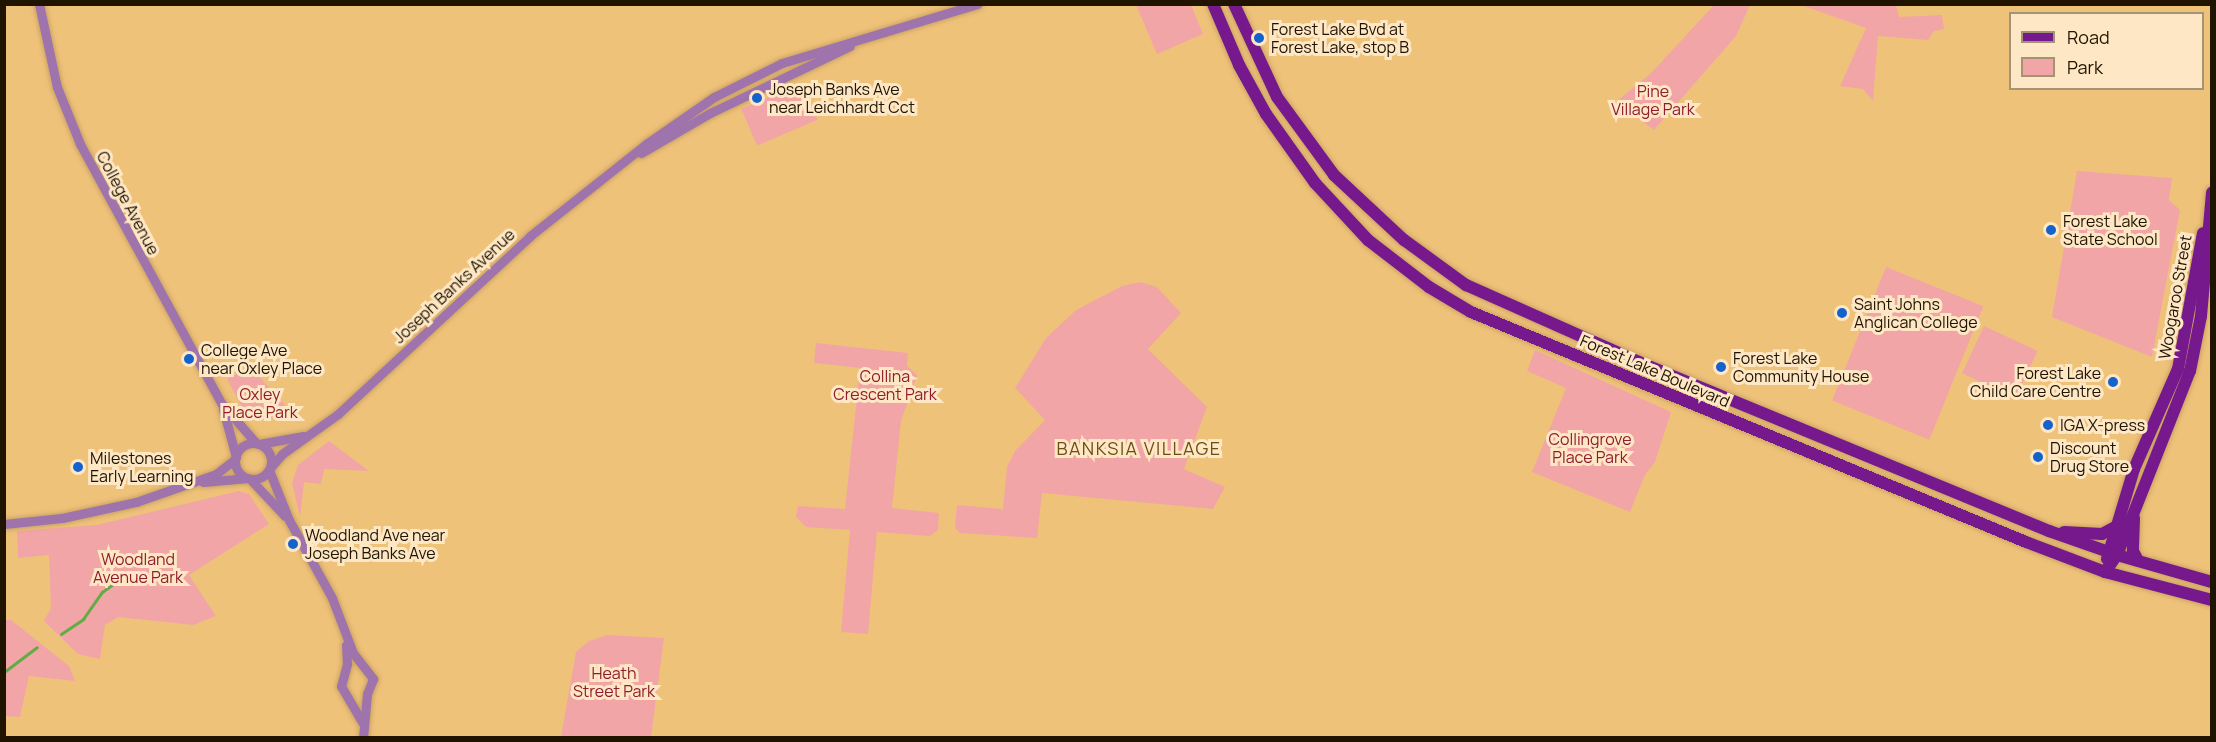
<!DOCTYPE html>
<style>
body{margin:0}
#map{position:relative;width:2216px;height:742px;overflow:hidden;background:#efc27a;font-family:Manrope,sans-serif}
div>[style]{position:absolute}
.green>*{inset:0;background:#f2a5a6;transform-origin:0 0}
.stream>*{height:3px;margin:-1.5px;padding:0 1.5px;transform-origin:1.5px;border-radius:1.5px;background:#61ac46}
.roads{filter:drop-shadow(0 0 2px #caa364) drop-shadow(0 0 2px #caa364)}
.minor>*{height:9px;margin:-4.5px;padding:0 4.5px;transform-origin:4.5px;border-radius:4.5px;background:#9f73ac}
.minor>.ring{margin:-4.5px;padding:0;box-sizing:content-box;background:none;border:9px solid #9f73ac;border-radius:50%}
.major>*{height:12px;margin:-6px;padding:0 6px;transform-origin:6px;border-radius:6px;background:#76198d}
.dots>*{width:16px;height:16px;translate:-50% -50%;box-sizing:border-box;border:3px solid #fee7c5;border-radius:50%}
span{translate:-50% -50%;white-space:nowrap;text-align:center;line-height:1.15;-webkit-text-stroke:6px #fee7c5;paint-order:stroke}
.poi-label{font-size:16px;color:#201400}
.left{translate:0 -50%;text-align:left}
.right{translate:-100% -50%;text-align:right}
.park-label{font-size:16px;color:#901d2f}
.street-label{font-size:16px;color:#201400}
.neighbourhood-label{font-size:18px;color:#6d4d14;letter-spacing:1.5px}
.frame{position:absolute;inset:0;border:6px solid #201400;pointer-events:none}
.legend{position:absolute;left:2009px;top:12px;width:195px;height:78px;box-sizing:border-box;background:#fee7c5;border:2px solid #a59376;margin:0;padding:8px 10px;list-style:none;font-size:18px;color:#201400}
.legend li{display:flex;align-items:center;gap:12px;height:30px}
.legend b{width:30px;border:2px solid #a59376}
</style>
<div id="map">
<div class="green">
<div style="clip-path:polygon(1715px 4px,1750px 5px,1736px 36px,1654px 130px,1616px 102px,1651px 73px)"></div>
<div style="clip-path:polygon(1136px 5px,1191px 5px,1203px 34px,1157px 54px)"></div>
<div style="clip-path:polygon(1801px 5px,1896px 5px,1899px 17px,1942px 15px,1944px 29px,1934px 31px,1928px 40px,1878px 36px,1873px 101px,1863px 89px,1840px 86px,1866px 28px)"></div>
<div style="left:802px;top:83px;width:40px;height:66px;rotate:67deg"></div>
<div style="clip-path:polygon(2077px 171px,2172px 178px,2169px 200px,2180px 210px,2152px 357px,2052px 317px)"></div>
<div style="left:1886px;top:267px;width:105px;height:144px;rotate:22deg"></div>
<div style="clip-path:polygon(1140px 282px,1157px 287px,1181px 313px,1148px 349px,1207px 407px,1184px 469px,1225px 487px,1213px 509px,1042px 493px,1037px 538px,960px 533px,955px 528px,957px 505px,1003px 509px,1007px 467px,1015px 451px,1045px 420px,1015px 388px,1046px 338px,1076px 310px,1122px 286px)"></div>
<div style="left:1984px;top:326px;width:59px;height:52px;rotate:25deg"></div>
<div style="clip-path:polygon(816px 343px,908px 353px,907px 366px,917px 375px,901px 421px,892px 508px,939px 513px,938px 530px,930px 536px,877px 532px,868px 634px,841px 632px,850px 530px,806px 527px,796px 517px,798px 506px,845px 509px,860px 368px,814px 363px)"></div>
<div style="clip-path:polygon(1535px 350px,1671px 412px,1655px 462px,1645px 475px,1630px 512px,1532px 472px,1566px 388px,1527px 371px)"></div>
<div style="clip-path:polygon(250px 367px,290px 410px,281px 417px,249px 420px,227px 379px)"></div>
<div style="clip-path:polygon(329px 441px,369px 471px,324px 469px,321px 484px,304px 482px,300px 517px,292px 483px,298px 465px)"></div>
<div style="clip-path:polygon(239px 491px,249px 494px,269px 524px,189px 575px,216px 616px,193px 625px,118px 617px,105px 625px,100px 659px,78px 654px,44px 621px,51px 608px,49px 555px,18px 558px,17px 531px,97px 525px)"></div>
<div style="clip-path:polygon(5px 620px,11px 620px,69px 666px,75px 681px,29px 676px,20px 717px,5px 716px)"></div>
<div style="clip-path:polygon(607px 635px,664px 638px,651px 737px,561px 737px,576px 652px,589px 641px)"></div>
</div>
<div class="stream">
<div style="left:61px;top:634px;width:27px;rotate:-34deg"></div>
<div style="left:83px;top:619px;width:33px;rotate:-55deg"></div>
<div style="left:102px;top:592px;width:26px;rotate:-36deg"></div>
<div style="left:4px;top:672px;width:41px;rotate:-37.1deg"></div>
</div>
<div class="roads">
<div class="minor">
<div style="left:39px;top:4px;width:85px;rotate:77.8deg"></div>
<div style="left:57px;top:87px;width:61px;rotate:68deg"></div>
<div style="left:80px;top:144px;width:296px;rotate:61.4deg"></div>
<div style="left:222px;top:404px;width:52px;rotate:48.9deg"></div>
<div style="left:641px;top:153px;width:80px;rotate:-30.1deg"></div>
<div style="left:710px;top:113px;width:155px;rotate:-25.6deg"></div>
<div style="left:223px;top:409px;width:50px;rotate:74.8deg"></div>
<div class="ring" style="left:235px;top:443px;width:27px;height:27px"></div>
<div style="left:259px;top:444px;width:45px;rotate:-10.3deg"></div>
<div style="left:270px;top:468px;width:18px;rotate:-49deg"></div>
<div style="left:282px;top:454px;width:69px;rotate:-35.5deg"></div>
<div style="left:338px;top:414px;width:262px;rotate:-42.8deg"></div>
<div style="left:530px;top:236px;width:148px;rotate:-38.4deg"></div>
<div style="left:646px;top:144px;width:83px;rotate:-34.7deg"></div>
<div style="left:714px;top:97px;width:76px;rotate:-26.6deg"></div>
<div style="left:782px;top:63px;width:204px;rotate:-16.8deg"></div>
<div style="left:269px;top:470px;width:54px;rotate:68.2deg"></div>
<div style="left:289px;top:520px;width:89px;rotate:61.1deg"></div>
<div style="left:332px;top:598px;width:59px;rotate:69.1deg"></div>
<div style="left:353px;top:653px;width:33px;rotate:52deg"></div>
<div style="left:373px;top:679px;width:16px;rotate:112deg"></div>
<div style="left:367px;top:694px;width:44px;rotate:95.2deg"></div>
<div style="left:250px;top:479px;width:51px;rotate:46.6deg"></div>
<div style="left:203px;top:482px;width:45px;rotate:-5.1deg"></div>
<div style="left:4px;top:524px;width:58px;rotate:-5.9deg"></div>
<div style="left:62px;top:518px;width:76px;rotate:-12.2deg"></div>
<div style="left:136px;top:502px;width:85px;rotate:-19.3deg"></div>
<div style="left:216px;top:474px;width:24px;rotate:-38deg"></div>
<div style="left:346px;top:645px;width:19px;rotate:87deg"></div>
<div style="left:347px;top:664px;width:23px;rotate:105deg"></div>
<div style="left:341px;top:686px;width:42px;rotate:59.7deg"></div>
</div>
<div class="major">
<div style="left:1213px;top:4px;width:66px;rotate:66.9deg"></div>
<div style="left:1239px;top:65px;width:56px;rotate:61.1deg"></div>
<div style="left:1266px;top:114px;width:85px;rotate:54.6deg"></div>
<div style="left:1315px;top:183px;width:78px;rotate:47.1deg"></div>
<div style="left:1368px;top:240px;width:77px;rotate:37.6deg"></div>
<div style="left:1429px;top:287px;width:49px;rotate:30.8deg"></div>
<div style="left:1471px;top:312px;width:601px;rotate:22.51deg"></div>
<div style="left:2026px;top:542px;width:85px;rotate:20.8deg"></div>
<div style="left:2105px;top:572px;width:111px;rotate:14.7deg"></div>
<div style="left:1234px;top:4px;width:102px;rotate:65.2deg"></div>
<div style="left:1277px;top:97px;width:97px;rotate:53.8deg"></div>
<div style="left:1334px;top:175px;width:96px;rotate:42.9deg"></div>
<div style="left:1404px;top:240px;width:77px;rotate:36deg"></div>
<div style="left:1466px;top:285px;width:189px;rotate:24deg"></div>
<div style="left:1639px;top:362px;width:443px;rotate:22.4deg"></div>
<div style="left:2049px;top:531px;width:72px;rotate:19.4deg"></div>
<div style="left:2117px;top:555px;width:99px;rotate:15.9deg"></div>
<div style="left:2134px;top:518px;width:33px;rotate:92deg"></div>
<div style="left:2133px;top:551px;width:11px;rotate:63deg"></div>
<div style="left:2064px;top:532px;width:38px;rotate:3deg"></div>
<div style="left:2102px;top:534px;width:17px;rotate:-28deg"></div>
<div style="left:2107px;top:559px;width:94px;rotate:-73.3deg"></div>
<div style="left:2134px;top:469px;width:109px;rotate:-66.3deg"></div>
<div style="left:2178px;top:369px;width:138px;rotate:-79.6deg"></div>
<div style="left:2105px;top:572px;width:21px;rotate:-55deg"></div>
<div style="left:2117px;top:555px;width:198px;rotate:-68.4deg"></div>
<div style="left:2190px;top:371px;width:56px;rotate:-78.7deg"></div>
<div style="left:2201px;top:316px;width:124px;rotate:-84.9deg"></div>
</div>
</div>
<div class="dots">
<div style="left:1259px;top:38px;background:#1463cd"></div>
<div style="left:757px;top:98px;background:#1463cd"></div>
<div style="left:2051px;top:230px;background:#1463cd"></div>
<div style="left:1842px;top:313px;background:#1463cd"></div>
<div style="left:189px;top:359px;background:#1463cd"></div>
<div style="left:1721px;top:367px;background:#1463cd"></div>
<div style="left:2113px;top:382px;background:#1463cd"></div>
<div style="left:2048px;top:425px;background:#1463cd"></div>
<div style="left:2038px;top:457px;background:#1463cd"></div>
<div style="left:78px;top:467px;background:#1463cd"></div>
<div style="left:293px;top:544px;background:#1463cd"></div>
</div>
<div class="poi-label">
<span class="left" style="left:1271px;top:38px">Forest Lake Bvd at<br>Forest Lake, stop B</span>
<span class="left" style="left:769px;top:98px">Joseph Banks Ave<br>near Leichhardt Cct</span>
<span class="left" style="left:2063px;top:230px">Forest Lake<br>State School</span>
<span class="left" style="left:1854px;top:313px">Saint Johns<br>Anglican College</span>
<span class="left" style="left:201px;top:359px">College Ave<br>near Oxley Place</span>
<span class="left" style="left:1733px;top:367px">Forest Lake<br>Community House</span>
<span class="right" style="left:2101px;top:382px">Forest Lake<br>Child Care Centre</span>
<span class="left" style="left:2060px;top:425px">IGA X-press</span>
<span class="left" style="left:2050px;top:457px">Discount<br>Drug Store</span>
<span class="left" style="left:90px;top:467px">Milestones<br>Early Learning</span>
<span class="left" style="left:305px;top:544px">Woodland Ave near<br>Joseph Banks Ave</span>
</div>
<div class="park-label">
<span style="left:1653px;top:100px">Pine<br>Village Park</span>
<span style="left:885px;top:385px">Collina<br>Crescent Park</span>
<span style="left:260px;top:403px">Oxley<br>Place Park</span>
<span style="left:1590px;top:448px">Collingrove<br>Place Park</span>
<span style="left:138px;top:568px">Woodland<br>Avenue Park</span>
<span style="left:614px;top:682px">Heath<br>Street Park</span>
</div>
<div class="street-label">
<span style="left:128px;top:203px;rotate:62deg">College Avenue</span>
<span style="left:454px;top:286px;rotate:-43deg">Joseph Banks Avenue</span>
<span style="left:2175px;top:297px;rotate:-80deg">Woogaroo Street</span>
<span style="left:1655px;top:371px;rotate:23deg">Forest Lake Boulevard</span>
</div>
<div class="neighbourhood-label">
<span style="left:1139px;top:448px">BANKSIA VILLAGE</span>
</div>
<div class="frame"></div>
<ul class="legend">
<li><b style="height:8px;background:#76198d"></b>Road</li>
<li><b style="height:16px;background:#f2a5a6"></b>Park</li>
</ul>
</div>
